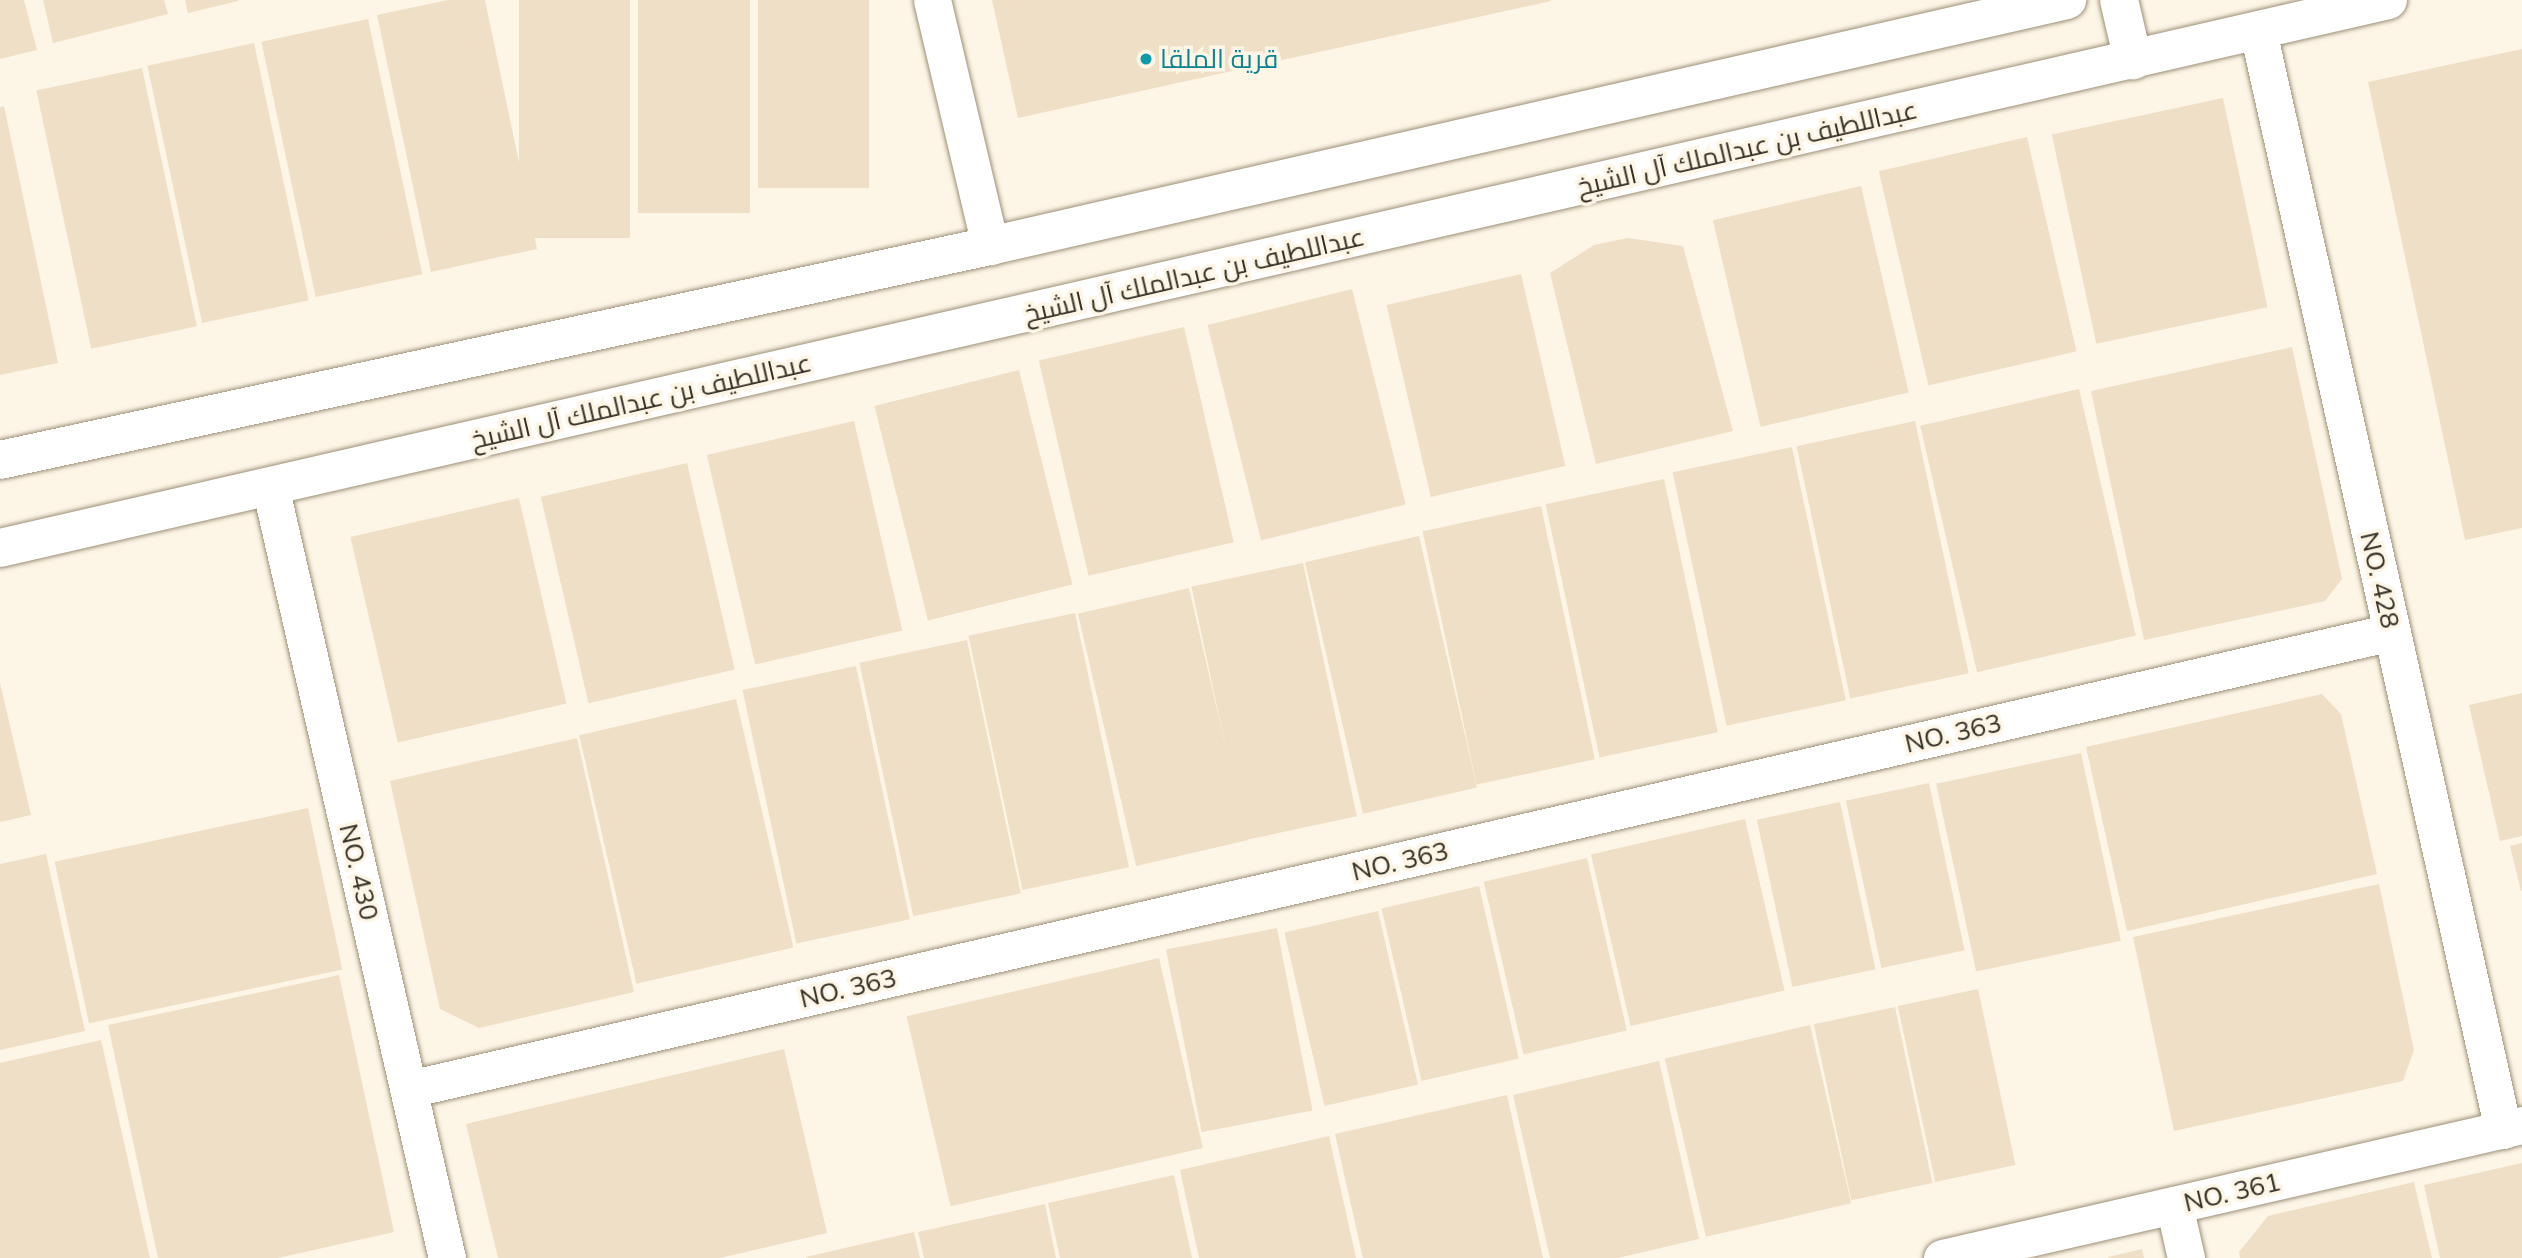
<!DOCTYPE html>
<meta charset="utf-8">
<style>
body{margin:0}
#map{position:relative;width:2522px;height:1258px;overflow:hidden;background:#fdf5e6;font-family:Mulish,Cairo,sans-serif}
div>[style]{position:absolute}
.building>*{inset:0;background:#f0dfc7;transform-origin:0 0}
.roads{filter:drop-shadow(0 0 2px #9c9078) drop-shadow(0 0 2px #9c9078)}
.street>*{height:37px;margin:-18.5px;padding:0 18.5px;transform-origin:18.5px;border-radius:18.5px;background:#fff}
.secondary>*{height:38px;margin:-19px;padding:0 19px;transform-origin:19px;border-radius:19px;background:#fff}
.dots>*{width:19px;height:19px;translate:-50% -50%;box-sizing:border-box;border:4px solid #fdf5e6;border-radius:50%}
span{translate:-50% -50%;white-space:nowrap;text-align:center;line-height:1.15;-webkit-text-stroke:7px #fdf5e6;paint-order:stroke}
.culture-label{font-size:26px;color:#0d838f}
.left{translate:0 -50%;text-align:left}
.street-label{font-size:26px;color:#332e24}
</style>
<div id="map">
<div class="building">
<div style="clip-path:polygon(0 0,24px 0,37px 50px,0 59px)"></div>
<div style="clip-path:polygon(43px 0,164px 0,168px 14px,53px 43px)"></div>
<div style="clip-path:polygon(185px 0,238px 0,238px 1px,188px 13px)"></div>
<div style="clip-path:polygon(448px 0,485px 0,537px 249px,431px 272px,377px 15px)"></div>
<div style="left:519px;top:0;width:111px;height:238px"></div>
<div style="left:638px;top:0;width:112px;height:213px"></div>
<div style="left:758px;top:0;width:111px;height:188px"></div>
<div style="clip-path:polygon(992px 0,1551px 0,1551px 1px,1018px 118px)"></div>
<div style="left:368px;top:19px;width:261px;height:109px;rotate:78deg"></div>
<div style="left:254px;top:43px;width:263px;height:109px;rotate:78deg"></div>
<div style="clip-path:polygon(2522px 49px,2522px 528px,2465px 540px,2368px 82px)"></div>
<div style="left:142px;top:68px;width:264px;height:108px;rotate:78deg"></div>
<div style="left:2223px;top:98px;width:214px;height:175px;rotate:78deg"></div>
<div style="clip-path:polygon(4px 106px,58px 363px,0 375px,0 107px)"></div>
<div style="left:2027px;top:137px;width:220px;height:152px;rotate:77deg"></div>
<div style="left:1861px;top:186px;width:212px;height:152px;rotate:77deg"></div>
<div style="clip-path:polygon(1628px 238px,1683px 246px,1733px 431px,1596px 464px,1550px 273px,1594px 245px)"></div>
<div style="left:1521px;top:274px;width:197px;height:138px;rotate:77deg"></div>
<div style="left:1352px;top:289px;width:222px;height:149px;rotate:76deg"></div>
<div style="left:1184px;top:327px;width:221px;height:149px;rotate:77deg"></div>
<div style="clip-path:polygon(2292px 347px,2342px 579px,2325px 601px,2144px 640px,2091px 391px)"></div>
<div style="left:1019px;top:370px;width:221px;height:149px;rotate:76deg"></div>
<div style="left:2079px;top:389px;width:253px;height:163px;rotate:77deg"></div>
<div style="left:854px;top:421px;width:215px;height:151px;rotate:77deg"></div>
<div style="left:1915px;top:421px;width:258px;height:121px;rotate:78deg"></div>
<div style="left:1792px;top:447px;width:259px;height:122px;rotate:78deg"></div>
<div style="left:687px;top:463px;width:212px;height:150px;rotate:77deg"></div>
<div style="left:1664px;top:479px;width:259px;height:121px;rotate:78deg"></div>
<div style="left:519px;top:498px;width:211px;height:173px;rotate:77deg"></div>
<div style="left:1541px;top:506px;width:259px;height:121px;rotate:78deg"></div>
<div style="left:1419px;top:536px;width:258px;height:117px;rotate:77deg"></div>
<div style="left:1303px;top:563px;width:259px;height:114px;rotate:78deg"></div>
<div style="left:1189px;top:588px;width:259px;height:114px;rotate:77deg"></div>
<div style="left:1075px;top:613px;width:260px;height:109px;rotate:78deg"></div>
<div style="left:967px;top:640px;width:259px;height:110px;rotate:78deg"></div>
<div style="left:856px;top:666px;width:259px;height:116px;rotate:78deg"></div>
<div style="clip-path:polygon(0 683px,31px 815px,0 822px)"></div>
<div style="clip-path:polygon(2522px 693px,2522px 836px,2500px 841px,2469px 705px)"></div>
<div style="clip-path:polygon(2322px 694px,2341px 714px,2377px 874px,2127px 931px,2086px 747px)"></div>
<div style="left:736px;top:699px;width:255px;height:161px;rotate:77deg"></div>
<div style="clip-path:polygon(577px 738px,634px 992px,479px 1028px,440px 1009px,390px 781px)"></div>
<div style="left:2081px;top:753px;width:192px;height:148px;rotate:78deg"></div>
<div style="left:1929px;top:783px;width:171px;height:85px;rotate:78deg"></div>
<div style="left:1840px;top:802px;width:171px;height:85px;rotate:78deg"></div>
<div style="left:308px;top:808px;width:165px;height:259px;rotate:78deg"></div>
<div style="left:1745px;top:819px;width:176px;height:158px;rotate:77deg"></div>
<div style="clip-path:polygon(2522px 843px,2522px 891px,2521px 891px,2510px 846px)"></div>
<div style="clip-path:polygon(46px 854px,85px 1031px,0 1050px,0 864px)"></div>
<div style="left:1587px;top:858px;width:177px;height:106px;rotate:77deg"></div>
<div style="clip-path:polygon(2379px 884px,2414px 1050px,2403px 1081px,2174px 1131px,2133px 937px)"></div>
<div style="left:1479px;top:886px;width:177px;height:100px;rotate:77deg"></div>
<div style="left:1378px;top:911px;width:178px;height:96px;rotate:77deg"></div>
<div style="left:1277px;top:928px;width:186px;height:113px;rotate:79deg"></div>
<div style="left:1159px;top:958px;width:195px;height:259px;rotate:77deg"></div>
<div style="clip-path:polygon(339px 975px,394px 1232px,278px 1258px,158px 1258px,108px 1025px)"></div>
<div style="left:1978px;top:989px;width:180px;height:82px;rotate:78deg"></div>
<div style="left:1895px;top:1007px;width:180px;height:83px;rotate:78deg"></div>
<div style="left:1810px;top:1025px;width:183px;height:149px;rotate:77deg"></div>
<div style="clip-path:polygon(101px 1040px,150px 1258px,0 1258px,0 1063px)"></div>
<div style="clip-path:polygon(784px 1049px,827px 1233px,720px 1258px,498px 1258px,466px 1124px)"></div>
<div style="clip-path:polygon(1659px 1061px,1699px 1239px,1618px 1258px,1550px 1258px,1513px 1095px)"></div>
<div style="clip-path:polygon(1507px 1095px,1543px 1258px,1363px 1258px,1335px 1134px)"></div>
<div style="clip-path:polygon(1329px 1136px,1356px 1258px,1199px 1258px,1180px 1170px)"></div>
<div style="clip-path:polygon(2522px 1163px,2522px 1258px,2440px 1258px,2424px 1185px)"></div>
<div style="clip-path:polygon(1174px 1175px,1192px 1258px,1060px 1258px,1048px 1203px)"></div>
<div style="clip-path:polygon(2414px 1182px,2432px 1258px,2240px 1258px,2239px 1252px,2268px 1216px)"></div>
<div style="clip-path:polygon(1045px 1204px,1056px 1258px,924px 1258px,918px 1232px)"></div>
<div style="clip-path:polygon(914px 1232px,920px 1258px,806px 1258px,806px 1257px)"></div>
<div style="clip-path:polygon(2142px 1249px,2144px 1258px,2108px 1258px,2108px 1257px)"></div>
</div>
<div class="roads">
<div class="street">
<div style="left:932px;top:0;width:253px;rotate:76.7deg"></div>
<div style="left:2258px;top:31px;width:1126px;rotate:77.43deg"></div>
<div style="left:270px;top:486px;width:792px;rotate:77.09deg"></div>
<div style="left:409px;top:1089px;width:2035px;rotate:-12.98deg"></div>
<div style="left:2174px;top:1205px;width:54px;rotate:77.2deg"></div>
<div style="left:1942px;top:1258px;width:595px;rotate:-12.92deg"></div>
</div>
<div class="secondary">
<div style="left:2119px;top:0;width:62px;rotate:76.9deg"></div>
<div style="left:0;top:460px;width:1013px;rotate:-12.2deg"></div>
<div style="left:990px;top:246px;width:1105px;rotate:-12.87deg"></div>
<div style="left:0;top:548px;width:2450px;rotate:-12.92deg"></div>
</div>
</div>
<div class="dots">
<div style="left:1146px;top:59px;background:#0f9aa8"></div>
</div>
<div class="culture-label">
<span class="left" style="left:1160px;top:59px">قرية الملقا</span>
</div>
<div class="street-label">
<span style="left:1747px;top:148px;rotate:-13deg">عبداللطيف بن عبدالملك آل الشيخ</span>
<span style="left:1194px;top:275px;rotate:-13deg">عبداللطيف بن عبدالملك آل الشيخ</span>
<span style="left:641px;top:401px;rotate:-13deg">عبداللطيف بن عبدالملك آل الشيخ</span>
<span style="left:2380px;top:580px;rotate:77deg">NO. 428</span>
<span style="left:1953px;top:733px;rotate:-13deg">NO. 363</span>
<span style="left:1400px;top:861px;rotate:-13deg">NO. 363</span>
<span style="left:359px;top:872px;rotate:77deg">NO. 430</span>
<span style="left:848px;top:988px;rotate:-13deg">NO. 363</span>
<span style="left:2232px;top:1192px;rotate:-13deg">NO. 361</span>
</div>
</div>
